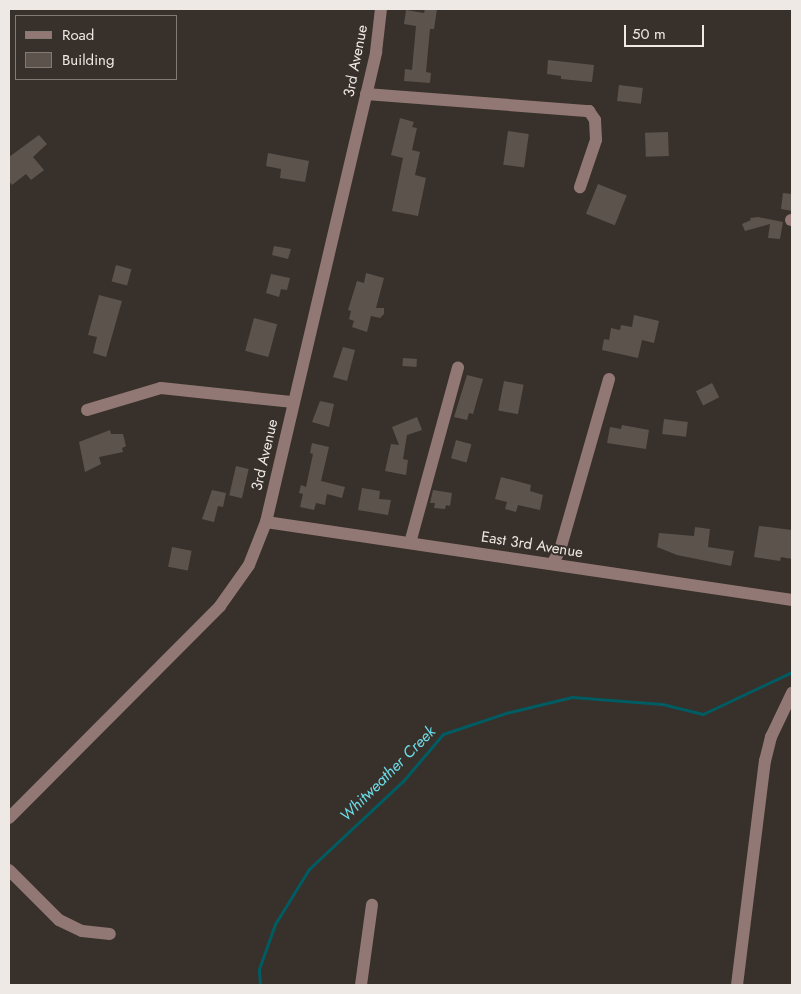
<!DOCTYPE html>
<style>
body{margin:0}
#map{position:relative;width:801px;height:994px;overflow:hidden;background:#38302a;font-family:Jost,sans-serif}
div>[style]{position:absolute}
.stream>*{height:3px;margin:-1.5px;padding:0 1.5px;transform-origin:1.5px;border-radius:1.5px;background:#005c63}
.building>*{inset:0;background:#5c534d;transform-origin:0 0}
.minor>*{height:12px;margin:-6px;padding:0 6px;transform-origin:6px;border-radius:6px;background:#927874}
span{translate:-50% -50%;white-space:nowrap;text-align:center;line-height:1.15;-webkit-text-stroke:4px #38302a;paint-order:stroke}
.street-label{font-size:15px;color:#eee9e5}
.water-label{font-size:16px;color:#6adbe6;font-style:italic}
.frame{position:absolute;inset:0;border:10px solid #eee9e5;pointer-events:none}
.legend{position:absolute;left:15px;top:15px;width:162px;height:65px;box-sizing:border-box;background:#38302a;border:1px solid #817a75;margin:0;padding:6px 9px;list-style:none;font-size:15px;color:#eee9e5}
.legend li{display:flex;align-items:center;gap:10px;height:25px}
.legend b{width:25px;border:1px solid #817a75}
.scale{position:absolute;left:624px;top:25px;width:80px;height:22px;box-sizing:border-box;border:2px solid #eee9e5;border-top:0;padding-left:6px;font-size:15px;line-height:18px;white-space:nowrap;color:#eee9e5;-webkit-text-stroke:4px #38302a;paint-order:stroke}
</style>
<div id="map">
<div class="stream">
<div style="left:260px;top:985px;width:16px;rotate:-94deg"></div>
<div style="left:259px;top:969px;width:48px;rotate:-70.4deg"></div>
<div style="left:275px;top:924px;width:65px;rotate:-58.3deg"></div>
<div style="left:309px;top:869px;width:130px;rotate:-43.1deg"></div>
<div style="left:404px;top:780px;width:60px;rotate:-49.7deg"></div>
<div style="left:443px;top:734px;width:66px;rotate:-18.4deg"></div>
<div style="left:506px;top:713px;width:68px;rotate:-13.6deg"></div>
<div style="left:572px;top:697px;width:90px;rotate:4.4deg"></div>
<div style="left:662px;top:704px;width:42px;rotate:13.7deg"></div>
<div style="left:703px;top:714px;width:98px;rotate:-25.3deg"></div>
</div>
<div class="building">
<div style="clip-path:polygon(425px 9px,437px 9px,434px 29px,430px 29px,426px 72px,431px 73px,430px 83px,404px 81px,405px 69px,412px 70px,416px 26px,404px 24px,406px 10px,424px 13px)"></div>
<div style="clip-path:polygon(548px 60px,594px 65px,592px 82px,561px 79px,561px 76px,547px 74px)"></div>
<div style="left:619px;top:85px;width:24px;height:16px;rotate:7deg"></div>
<div style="clip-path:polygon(400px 118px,414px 122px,412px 127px,417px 128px,412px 150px,420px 152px,415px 175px,426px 178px,418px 216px,392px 211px,403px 158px,391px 155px)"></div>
<div style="left:508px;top:131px;width:21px;height:34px;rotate:8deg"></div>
<div style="left:668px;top:132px;width:24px;height:23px;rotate:88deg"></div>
<div style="clip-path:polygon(39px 135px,47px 144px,33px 157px,44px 170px,31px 180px,26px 174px,12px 185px,9px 181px,9px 157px)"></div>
<div style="clip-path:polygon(268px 153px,309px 161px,305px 182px,280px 178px,281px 169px,266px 166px)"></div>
<div style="left:598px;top:184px;width:31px;height:32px;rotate:22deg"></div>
<div style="clip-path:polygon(783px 193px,792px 194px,792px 211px,781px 209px)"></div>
<div style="clip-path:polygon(758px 217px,783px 222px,780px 239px,768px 238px,770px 224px,745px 231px,742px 224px,751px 220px,750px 218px)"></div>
<div style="clip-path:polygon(274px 246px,291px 249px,288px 259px,272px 255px)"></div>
<div style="left:116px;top:265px;width:16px;height:17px;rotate:15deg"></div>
<div style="clip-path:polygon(366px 273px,384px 278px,376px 308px,384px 308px,384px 314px,380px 318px,371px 316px,367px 332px,352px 327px,354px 321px,349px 319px,351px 311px,348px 310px,357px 281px,364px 283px)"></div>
<div style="clip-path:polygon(271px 274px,290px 278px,287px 290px,281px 289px,279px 297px,266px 293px)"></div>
<div style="clip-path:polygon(99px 295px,122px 301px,106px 357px,93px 353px,97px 337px,88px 335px)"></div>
<div style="clip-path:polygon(634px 315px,659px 321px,654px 343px,642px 340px,638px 358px,602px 350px,604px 339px,609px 340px,611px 328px,620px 330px,621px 325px,632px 327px)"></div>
<div style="left:254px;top:318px;width:24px;height:34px;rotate:15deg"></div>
<div style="clip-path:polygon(343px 347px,355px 350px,347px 381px,333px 377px)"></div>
<div style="left:403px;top:358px;width:14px;height:8px;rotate:4deg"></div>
<div style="clip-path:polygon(467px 375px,483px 379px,473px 414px,469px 413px,467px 420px,454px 417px)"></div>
<div style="left:504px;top:381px;width:20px;height:30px;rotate:11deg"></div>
<div style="left:712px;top:383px;width:16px;height:18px;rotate:63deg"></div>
<div style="clip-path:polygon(320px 401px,334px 404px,329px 427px,312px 422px)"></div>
<div style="clip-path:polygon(417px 417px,422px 430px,407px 435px,403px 459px,408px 460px,406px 475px,385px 471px,391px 444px,399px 445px,392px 427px)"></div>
<div style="left:664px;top:419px;width:24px;height:15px;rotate:7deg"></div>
<div style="clip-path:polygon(622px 425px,649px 430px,646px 449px,607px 443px,610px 427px,621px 429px)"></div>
<div style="clip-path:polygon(110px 430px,111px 434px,123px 434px,126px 446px,122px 448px,123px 452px,99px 457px,101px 464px,85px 472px,79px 442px)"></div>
<div style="left:456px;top:440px;width:16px;height:19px;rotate:15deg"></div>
<div style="clip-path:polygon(312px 443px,329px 447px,321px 481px,345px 487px,342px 498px,327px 494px,325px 505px,316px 503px,314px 510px,300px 507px,303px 494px,299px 493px,301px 485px,306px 487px,313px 454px,310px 453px)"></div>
<div style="left:236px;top:466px;width:13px;height:30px;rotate:13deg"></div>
<div style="clip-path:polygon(501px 477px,531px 485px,530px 491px,543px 495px,540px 510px,518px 505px,516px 512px,505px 509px,507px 502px,495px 499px)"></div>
<div style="clip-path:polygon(362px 488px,380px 491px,379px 499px,391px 500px,388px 515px,358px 510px)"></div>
<div style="clip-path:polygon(212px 490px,226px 493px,223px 507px,218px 506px,214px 522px,202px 519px)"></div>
<div style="clip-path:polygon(433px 490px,452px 493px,450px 506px,446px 505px,445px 509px,434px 508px,435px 503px,430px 503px)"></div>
<div style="clip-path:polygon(759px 526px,792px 530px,792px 559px,781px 557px,780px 561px,754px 557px)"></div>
<div style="clip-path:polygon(695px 527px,710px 529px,708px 547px,734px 551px,731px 566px,677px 555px,657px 547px,659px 533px,694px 536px)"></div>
<div style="left:172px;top:547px;width:20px;height:20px;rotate:11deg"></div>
</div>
<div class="minor">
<div style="left:366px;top:94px;width:224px;rotate:4.4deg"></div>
<div style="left:589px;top:111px;width:11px;rotate:56deg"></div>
<div style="left:595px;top:120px;width:20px;rotate:87deg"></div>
<div style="left:596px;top:140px;width:50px;rotate:108.8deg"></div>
<div style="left:791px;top:220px;width:1px"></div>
<div style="left:87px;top:410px;width:77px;rotate:-16.6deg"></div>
<div style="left:161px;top:388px;width:133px;rotate:6.1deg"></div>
<div style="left:266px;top:522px;width:532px;rotate:8.43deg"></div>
<div style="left:410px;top:543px;width:182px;rotate:-74.7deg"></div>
<div style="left:552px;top:564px;width:16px;rotate:-60deg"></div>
<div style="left:560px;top:550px;width:178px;rotate:-74deg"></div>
<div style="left:9px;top:818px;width:299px;rotate:-45.1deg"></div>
<div style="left:220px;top:606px;width:50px;rotate:-54.7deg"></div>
<div style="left:249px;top:565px;width:46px;rotate:-68.4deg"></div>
<div style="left:266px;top:522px;width:483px;rotate:-76.8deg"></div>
<div style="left:376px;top:52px;width:43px;rotate:-83.4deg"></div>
<div style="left:9px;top:870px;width:71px;rotate:45deg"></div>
<div style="left:59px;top:920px;width:25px;rotate:26deg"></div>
<div style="left:82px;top:931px;width:28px;rotate:6deg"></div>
<div style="left:361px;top:985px;width:81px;rotate:-82.2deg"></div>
<div style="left:737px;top:985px;width:226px;rotate:-82.9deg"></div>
<div style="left:765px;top:761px;width:25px;rotate:-76deg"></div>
<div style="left:771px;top:737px;width:49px;rotate:-64.5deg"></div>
</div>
<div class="street-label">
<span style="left:356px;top:61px;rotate:-79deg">3rd Avenue</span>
<span style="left:265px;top:455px;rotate:-77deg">3rd Avenue</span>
<span style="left:532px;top:545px;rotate:9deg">East 3rd Avenue</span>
</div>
<div class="water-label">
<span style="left:388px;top:774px;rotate:-45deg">Whitweather Creek</span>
</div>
<div class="frame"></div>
<ul class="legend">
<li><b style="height:6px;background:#927874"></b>Road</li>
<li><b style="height:14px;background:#5c534d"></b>Building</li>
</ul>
<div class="scale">50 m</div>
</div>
